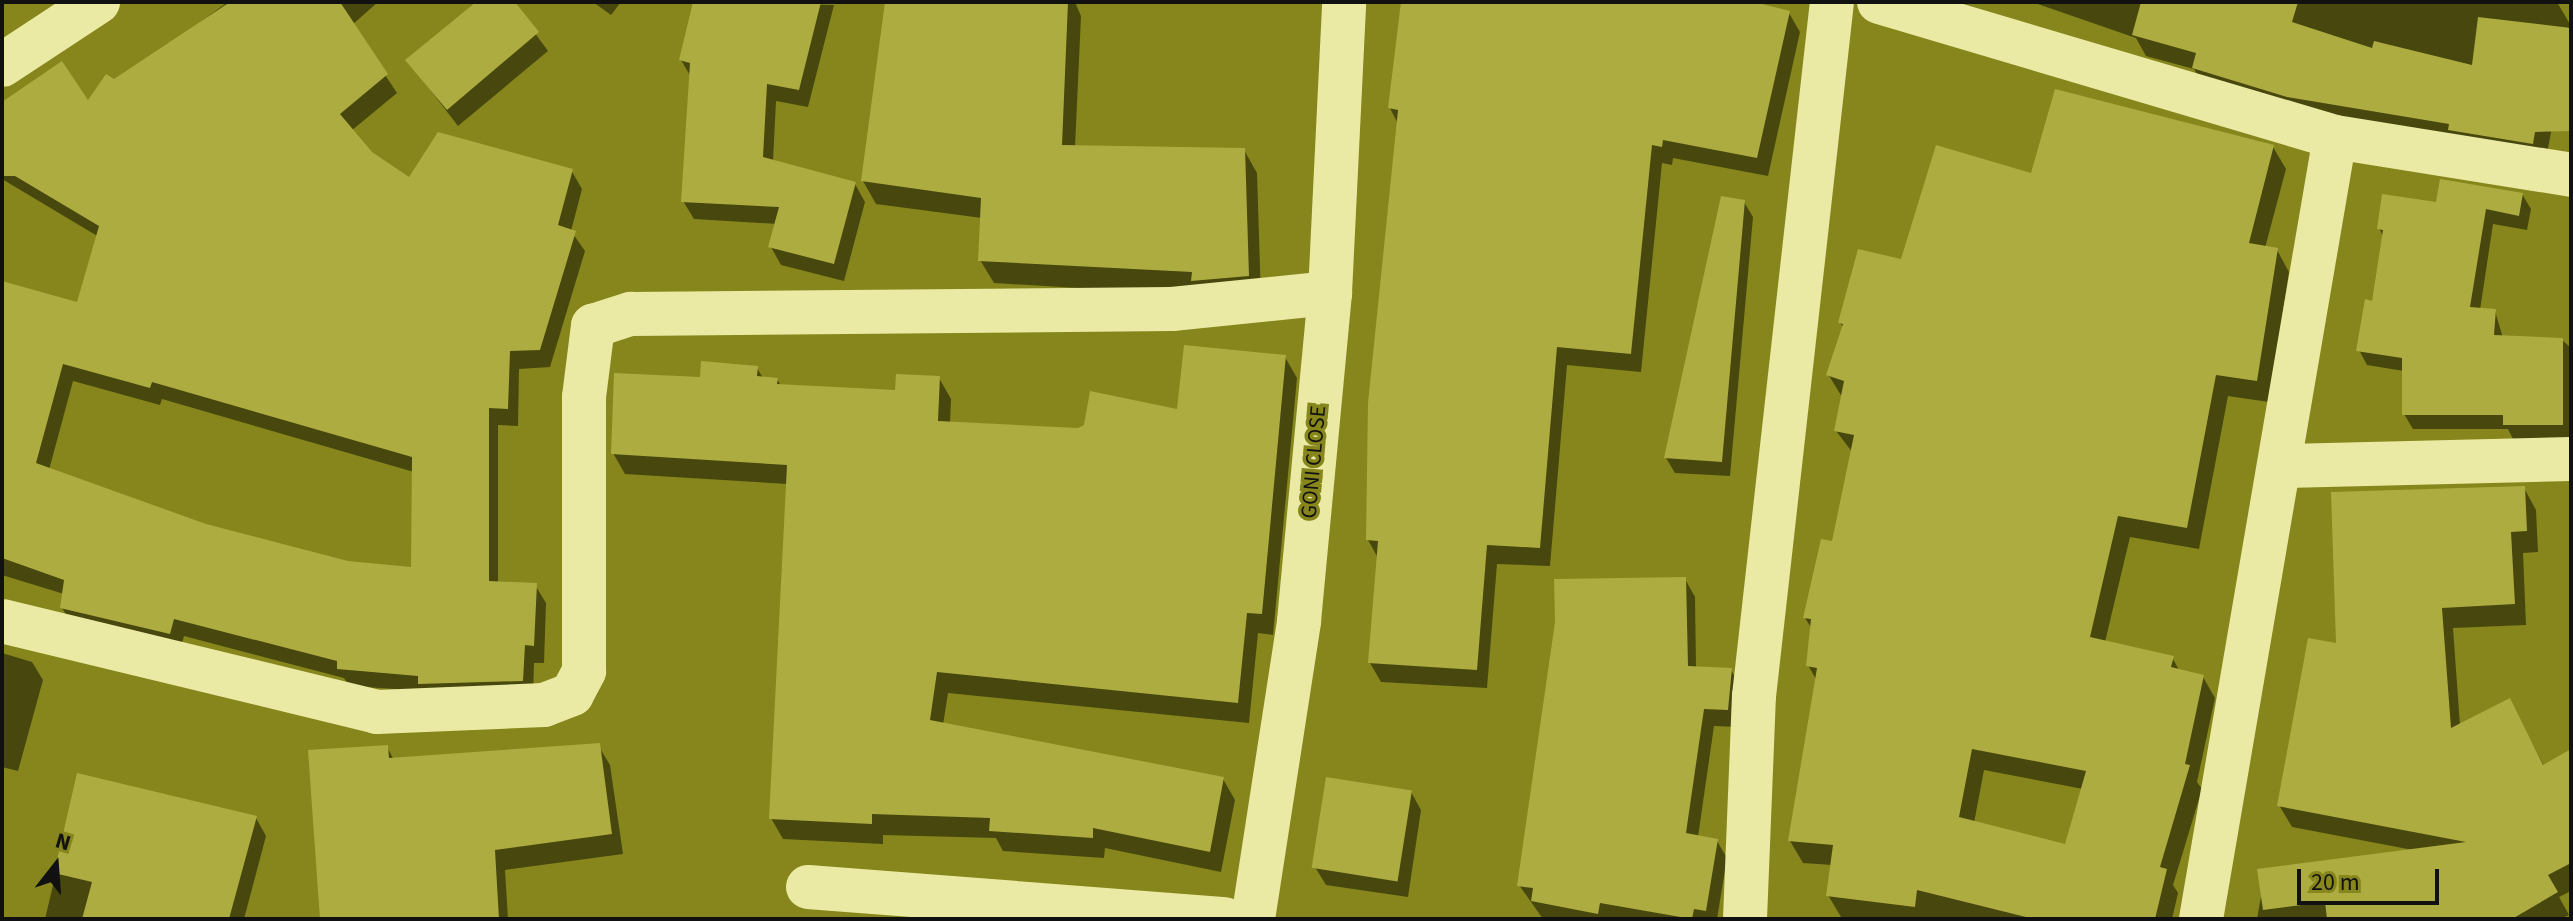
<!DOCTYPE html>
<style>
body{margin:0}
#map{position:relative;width:2573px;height:921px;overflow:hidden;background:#86861c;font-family:"Source Sans 3",sans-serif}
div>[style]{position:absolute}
.shadow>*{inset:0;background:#0007}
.building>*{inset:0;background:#adac40;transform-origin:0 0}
.minor>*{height:44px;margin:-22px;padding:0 22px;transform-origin:22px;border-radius:22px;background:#ebeaa4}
span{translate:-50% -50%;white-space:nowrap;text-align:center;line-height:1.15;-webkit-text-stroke:7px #86861c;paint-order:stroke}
.street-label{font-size:22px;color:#111}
.frame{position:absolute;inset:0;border:4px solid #111;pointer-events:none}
.north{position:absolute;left:16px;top:825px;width:80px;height:80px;-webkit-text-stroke:6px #86861c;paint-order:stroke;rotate:17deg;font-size:22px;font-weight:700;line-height:32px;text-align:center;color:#111}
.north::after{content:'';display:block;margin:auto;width:28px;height:36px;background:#111;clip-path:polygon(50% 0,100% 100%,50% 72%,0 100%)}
.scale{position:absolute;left:2297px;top:869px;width:142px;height:36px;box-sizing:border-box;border:4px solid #111;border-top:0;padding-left:10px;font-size:24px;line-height:28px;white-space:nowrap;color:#111;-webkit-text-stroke:6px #86861c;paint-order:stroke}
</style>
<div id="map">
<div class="shadow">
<div style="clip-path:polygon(evenodd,228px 2px,378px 2px,352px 25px,397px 93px,351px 131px,370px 154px,410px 180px,571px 170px,582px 189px,571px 231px,585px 251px,550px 367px,519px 369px,518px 426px,498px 425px,498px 583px,535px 585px,546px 603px,544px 663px,534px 663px,533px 698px,349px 686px,344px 678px,184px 636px,180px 651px,73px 626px,62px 608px,64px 594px,2px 575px,2px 302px,78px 304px,99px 237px,2px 179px,2px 105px,88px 103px,228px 2px,73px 381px,160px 405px,162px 399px,414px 472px,413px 569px,347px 563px,206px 526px,49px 470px,73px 381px)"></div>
<div style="clip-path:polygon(479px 2px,512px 2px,548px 51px,458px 126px,408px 61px)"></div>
<div style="clip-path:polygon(593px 2px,621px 2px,611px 15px)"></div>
<div style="clip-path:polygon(695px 2px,834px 5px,808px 107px,776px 101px,773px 161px,855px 184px,865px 202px,844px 281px,781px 265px,771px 247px,777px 224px,694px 219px,683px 201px,691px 77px,681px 60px)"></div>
<div style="clip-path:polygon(887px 2px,1075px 2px,1081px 16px,1075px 147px,1244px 150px,1257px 173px,1261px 299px,994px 283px,980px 260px,982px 218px,876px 204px,863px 181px)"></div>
<div style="clip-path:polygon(1451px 2px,1745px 2px,1789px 13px,1800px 32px,1768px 176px,1673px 158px,1672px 165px,1662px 163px,1641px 372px,1567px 365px,1550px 566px,1497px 564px,1487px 688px,1381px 682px,1370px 663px,1378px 558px,1368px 540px,1398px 124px,1390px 108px)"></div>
<div style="clip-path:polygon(2032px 2px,2557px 2px,2571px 26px,2545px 164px,2206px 90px,2194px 69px,2146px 56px,2136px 38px)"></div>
<div style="clip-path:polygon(evenodd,2273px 147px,2286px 169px,2265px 248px,2277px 250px,2289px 272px,2269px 402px,2228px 396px,2199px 549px,2130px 537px,2105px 642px,2172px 657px,2180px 672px,2203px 677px,2215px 698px,2197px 782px,2202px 789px,2173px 885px,2178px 893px,2172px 919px,1841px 917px,1828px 895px,1832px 865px,1803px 863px,1790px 841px,1817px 681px,1808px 665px,1812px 629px,1805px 618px,1833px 543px,1853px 453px,1836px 431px,1842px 397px,1828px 374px,1844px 328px,1840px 323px,1902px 261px,2033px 176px,2273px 147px,1984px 770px,2083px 789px,2066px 847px,1974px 823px,1984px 770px)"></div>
<div style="clip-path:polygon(2522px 194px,2531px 209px,2527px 230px,2493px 224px,2480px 310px,2495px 311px,2503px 338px,2562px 340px,2571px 348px,2571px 440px,2513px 439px,2508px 429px,2413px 429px,2404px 414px,2404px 371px,2367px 365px,2359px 350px,2373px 303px,2384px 238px,2379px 228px,2438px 204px)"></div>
<div style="clip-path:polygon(1744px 202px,1753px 217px,1730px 476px,1675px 473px,1666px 458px)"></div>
<div style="clip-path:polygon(1285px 357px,1297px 378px,1273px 635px,1258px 633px,1249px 723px,948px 693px,943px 725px,1223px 779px,1235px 800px,1221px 872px,1105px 848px,1104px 858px,1003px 851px,996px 838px,883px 835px,883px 844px,783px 839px,771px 818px,788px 484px,625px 474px,613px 453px,702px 379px,757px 368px,763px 378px,777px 379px,781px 386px,897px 392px,939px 378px,951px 399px,950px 424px,1079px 430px,1179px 412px)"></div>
<div style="clip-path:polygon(2524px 488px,2536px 510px,2538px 552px,2523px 553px,2526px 625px,2453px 628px,2460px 725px,2510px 701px,2544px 766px,2571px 753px,2571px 891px,2559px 897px,2569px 915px,2561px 919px,2257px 919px,2262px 891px,2413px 850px,2292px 827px,2279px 805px,2339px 645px)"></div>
<div style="clip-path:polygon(1685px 579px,1695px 597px,1696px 669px,1731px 670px,1741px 688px,1738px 727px,1714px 726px,1698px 837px,1717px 841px,1727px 858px,1717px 919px,1543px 919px,1519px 885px)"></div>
<div style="clip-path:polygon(2px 653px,32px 662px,43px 680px,18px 771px,2px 767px)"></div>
<div style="clip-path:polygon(598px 745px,610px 765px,623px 854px,505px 870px,508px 919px,322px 919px,387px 747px,394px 760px)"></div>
<div style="clip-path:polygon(79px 776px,256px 818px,266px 836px,244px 919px,45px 919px)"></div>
<div style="clip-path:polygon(1411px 792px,1421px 810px,1408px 897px,1326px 885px,1315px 867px)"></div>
</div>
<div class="building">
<div style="clip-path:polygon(evenodd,230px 2px,340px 2px,388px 74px,340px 114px,372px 152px,409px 177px,438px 132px,573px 169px,558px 225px,576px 231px,540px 350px,510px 351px,508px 409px,489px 408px,489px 581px,537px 583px,534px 646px,525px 645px,523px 681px,418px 684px,418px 676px,337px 669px,337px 661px,174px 619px,170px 634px,60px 608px,64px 580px,2px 558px,2px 281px,77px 302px,99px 226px,15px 176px,2px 176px,2px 102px,62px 61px,88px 100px,106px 74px,114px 79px,230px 2px,63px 364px,150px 388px,152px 382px,412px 457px,411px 567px,348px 561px,206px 524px,36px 463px,63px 364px)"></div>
<div style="clip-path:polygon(476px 2px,515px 2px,539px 32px,447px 110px,405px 60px)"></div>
<div style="clip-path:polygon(693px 2px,821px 2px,799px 90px,767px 84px,763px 157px,856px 182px,834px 264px,768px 247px,779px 207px,681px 202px,690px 63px,679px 60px)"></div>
<div style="clip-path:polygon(885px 2px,1068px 2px,1062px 145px,1245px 148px,1249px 276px,1191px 281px,1192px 272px,978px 261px,981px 198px,861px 181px)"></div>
<div style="clip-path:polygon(1401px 2px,1754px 2px,1790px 11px,1757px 158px,1663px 140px,1662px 147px,1652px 145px,1631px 354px,1557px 347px,1540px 548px,1487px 545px,1477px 670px,1368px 663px,1378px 541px,1366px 540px,1368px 403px,1398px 110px,1388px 108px)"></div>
<div style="clip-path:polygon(2141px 2px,2298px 2px,2292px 22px,2372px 48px,2374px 41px,2472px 65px,2478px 17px,2571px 28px,2571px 131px,2535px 132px,2533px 144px,2448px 130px,2449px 124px,2287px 97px,2192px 68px,2196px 53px,2132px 35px)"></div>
<div style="clip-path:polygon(evenodd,2055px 89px,2274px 145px,2249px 243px,2278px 248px,2257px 381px,2216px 375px,2187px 528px,2118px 516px,2090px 637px,2174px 656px,2171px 667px,2204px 675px,2185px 764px,2190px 765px,2160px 867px,2167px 869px,2155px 919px,2034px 919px,1917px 890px,1915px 907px,1826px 896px,1833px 845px,1788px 841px,1817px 668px,1806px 666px,1811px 619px,1803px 618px,1821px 539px,1832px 541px,1854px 435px,1834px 431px,1844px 381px,1826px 375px,1843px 324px,1838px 323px,1858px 249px,1901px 259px,1936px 145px,2031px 173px,2055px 89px,1972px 749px,2086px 771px,2065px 844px,1959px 817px,1972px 749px)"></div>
<div style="clip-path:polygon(2440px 179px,2523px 193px,2519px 216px,2486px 209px,2470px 307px,2496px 309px,2494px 335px,2563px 338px,2563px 425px,2503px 425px,2503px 415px,2402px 415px,2402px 358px,2356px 351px,2365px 299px,2372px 301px,2383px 230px,2377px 229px,2382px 194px,2436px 202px)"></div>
<div style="clip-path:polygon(1721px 196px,1745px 200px,1722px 462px,1664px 458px)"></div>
<div style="clip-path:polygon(1184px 345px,1286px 355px,1262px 614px,1247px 613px,1238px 703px,937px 672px,930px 720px,1224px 777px,1210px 852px,1093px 828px,1093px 838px,989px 831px,990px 818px,872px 814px,872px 824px,769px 819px,787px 465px,611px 454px,614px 373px,700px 377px,701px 361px,758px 366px,757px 376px,778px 378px,777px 384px,895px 390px,896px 374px,940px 376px,938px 421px,1078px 428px,1084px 425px,1090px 391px,1177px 409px)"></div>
<div style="clip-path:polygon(2525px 486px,2527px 531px,2511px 532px,2515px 604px,2442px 608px,2451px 728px,2510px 698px,2543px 765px,2571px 749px,2571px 863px,2548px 875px,2558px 892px,2512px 919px,2327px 919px,2325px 902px,2263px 910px,2257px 869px,2466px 842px,2277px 806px,2308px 638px,2336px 643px,2331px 492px)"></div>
<div style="clip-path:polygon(1686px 577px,1688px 666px,1732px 668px,1728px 710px,1704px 709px,1686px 833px,1718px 839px,1706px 911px,1694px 909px,1692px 919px,1600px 903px,1598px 914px,1531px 901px,1533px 888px,1517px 886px,1555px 622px,1554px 579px)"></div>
<div style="clip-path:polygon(600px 743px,612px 834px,495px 850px,499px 919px,320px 919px,308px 750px,388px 745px,389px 758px)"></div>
<div style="clip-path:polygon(77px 773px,257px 816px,229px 919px,82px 919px,92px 882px,54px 873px)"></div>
<div style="left:1326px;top:777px;width:87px;height:92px;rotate:9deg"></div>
</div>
<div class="minor">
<div style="left:1879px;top:2px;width:476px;rotate:16.5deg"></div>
<div style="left:2335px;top:137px;width:239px;rotate:9.1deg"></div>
<div style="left:2px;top:65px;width:115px;rotate:-33.3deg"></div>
<div style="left:2282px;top:466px;width:289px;rotate:-1.4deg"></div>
<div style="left:2px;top:621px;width:386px;rotate:13.6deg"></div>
<div style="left:377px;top:712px;width:167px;rotate:-2.4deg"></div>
<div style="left:544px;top:705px;width:30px;rotate:-21deg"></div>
<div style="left:572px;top:694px;width:26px;rotate:-62deg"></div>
<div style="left:584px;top:671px;width:274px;rotate:-90deg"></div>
<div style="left:584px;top:397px;width:72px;rotate:-82.8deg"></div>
<div style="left:593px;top:326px;width:40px;rotate:-18deg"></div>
<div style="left:631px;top:314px;width:541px;rotate:-0.53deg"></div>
<div style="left:1172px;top:309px;width:159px;rotate:-5.8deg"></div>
<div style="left:808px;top:887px;width:418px;rotate:4.4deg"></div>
<div style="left:1253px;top:919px;width:302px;rotate:-81.2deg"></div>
<div style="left:1299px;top:621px;width:329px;rotate:-84.6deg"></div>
<div style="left:1330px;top:293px;width:291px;rotate:-87.2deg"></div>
<div style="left:1745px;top:919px;width:223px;rotate:-87.7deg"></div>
<div style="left:1754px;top:696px;width:698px;rotate:-83.59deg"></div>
<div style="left:2201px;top:919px;width:793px;rotate:-80.28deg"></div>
</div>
<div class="street-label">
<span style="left:1314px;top:462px;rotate:-85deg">GONI CLOSE</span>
</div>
<div class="frame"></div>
<div class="north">N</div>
<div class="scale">20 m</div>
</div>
